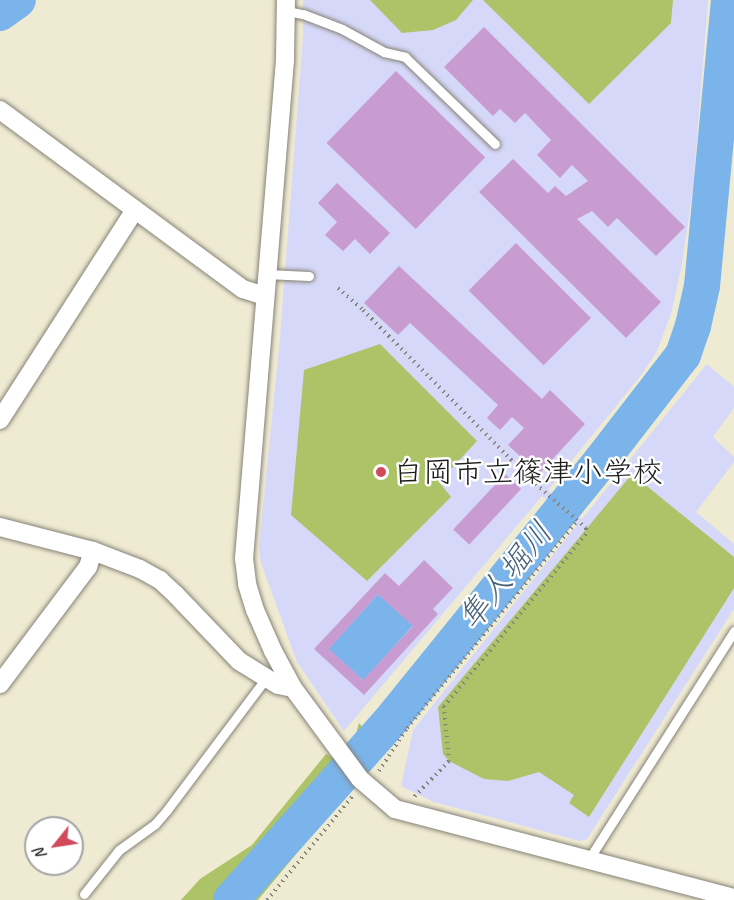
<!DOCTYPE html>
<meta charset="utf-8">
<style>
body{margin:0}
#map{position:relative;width:734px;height:900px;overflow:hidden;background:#efead2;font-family:Caveat,"Klee One",sans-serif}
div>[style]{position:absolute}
.built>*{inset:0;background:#d6d8f9}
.green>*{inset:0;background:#adc367}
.water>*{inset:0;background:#7ab4eb;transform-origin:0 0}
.river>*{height:36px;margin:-18px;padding:0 18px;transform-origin:18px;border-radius:18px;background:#7ab4eb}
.building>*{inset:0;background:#c89cd0;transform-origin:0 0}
.path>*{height:4px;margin-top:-2px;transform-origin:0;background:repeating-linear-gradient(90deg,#868377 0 1.5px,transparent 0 6px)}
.roads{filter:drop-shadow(0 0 2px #868377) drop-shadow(0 0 2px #868377)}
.service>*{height:9px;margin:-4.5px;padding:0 4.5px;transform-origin:4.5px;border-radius:4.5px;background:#fff}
.minor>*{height:18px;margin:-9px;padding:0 9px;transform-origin:9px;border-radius:9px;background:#fff}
.dots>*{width:16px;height:16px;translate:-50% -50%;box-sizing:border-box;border:3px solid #fff;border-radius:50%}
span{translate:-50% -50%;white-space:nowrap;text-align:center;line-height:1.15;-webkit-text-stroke:5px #fff;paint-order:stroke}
.poi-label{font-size:30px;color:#1c1c1c}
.left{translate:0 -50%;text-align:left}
.water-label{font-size:32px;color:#466079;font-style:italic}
.north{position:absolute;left:24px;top:816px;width:60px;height:60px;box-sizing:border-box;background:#fff;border:2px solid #a4a4a4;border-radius:50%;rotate:240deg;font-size:16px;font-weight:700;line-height:24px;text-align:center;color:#1c1c1c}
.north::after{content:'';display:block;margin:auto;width:21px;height:27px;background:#d1495b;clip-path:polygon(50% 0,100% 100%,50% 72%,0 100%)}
</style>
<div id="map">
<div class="built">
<div style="clip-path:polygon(303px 0,708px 0,693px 187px,682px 264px,671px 314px,657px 351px,642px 374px,548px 490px,582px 519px,707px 364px,734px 387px,734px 408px,713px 437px,734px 457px,734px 462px,696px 512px,734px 544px,734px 609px,587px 839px,580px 841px,434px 802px,401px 786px,413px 730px,577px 525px,542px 496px,344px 731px,297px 662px,261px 563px,259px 548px,280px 337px,303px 36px)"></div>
</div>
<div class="green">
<div style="clip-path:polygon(370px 0,473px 0,456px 20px,433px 30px,402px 33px)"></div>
<div style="clip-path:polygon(483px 0,673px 0,671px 23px,589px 104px)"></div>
<div style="clip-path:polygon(380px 344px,477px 441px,439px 482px,451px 497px,367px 581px,291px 515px,304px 370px)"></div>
<div style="clip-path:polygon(632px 474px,734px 557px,734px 588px,589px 817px,569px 803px,574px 795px,539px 772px,508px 781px,484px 779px,449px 761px,443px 754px,438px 707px)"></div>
<div style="clip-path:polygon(359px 723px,381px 747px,351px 781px,349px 790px,258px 900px,181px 900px,200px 879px,252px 845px,326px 754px,333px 758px,354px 741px)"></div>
</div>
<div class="water">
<div style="left:378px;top:594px;width:47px;height:74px;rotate:42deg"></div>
</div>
<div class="river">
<div style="left:0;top:13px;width:22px;rotate:-36deg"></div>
<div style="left:231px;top:900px;width:236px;rotate:-48.3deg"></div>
<div style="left:388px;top:724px;width:338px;rotate:-51deg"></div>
<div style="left:601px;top:461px;width:134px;rotate:-52.3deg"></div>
<div style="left:683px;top:355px;width:31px;rotate:-71deg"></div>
<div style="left:693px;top:326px;width:41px;rotate:-77.3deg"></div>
<div style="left:702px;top:286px;width:287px;rotate:-84.6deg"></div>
</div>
<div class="building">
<div style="clip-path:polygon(484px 27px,685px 227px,656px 256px,617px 218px,608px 227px,592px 211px,577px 219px,661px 302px,626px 338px,479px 192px,513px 159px,548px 193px,555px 186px,566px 196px,588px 181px,572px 165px,560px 178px,537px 155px,551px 140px,525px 113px,515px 123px,500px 109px,493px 116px,444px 67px)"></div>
<div style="left:396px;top:71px;width:124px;height:100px;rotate:44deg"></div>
<div style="clip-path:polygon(337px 183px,390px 233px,370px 254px,355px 239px,343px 251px,325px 235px,337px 222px,318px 203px)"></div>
<div style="left:516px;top:243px;width:106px;height:67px;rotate:45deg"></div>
<div style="clip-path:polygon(399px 266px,542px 399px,550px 390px,585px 424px,539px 474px,508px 445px,524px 428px,512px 417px,500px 430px,487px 418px,498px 405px,410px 323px,398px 335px,364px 303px)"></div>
<div style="left:505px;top:474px;width:22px;height:76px;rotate:43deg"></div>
<div style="clip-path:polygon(evenodd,424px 560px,453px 588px,433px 609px,438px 614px,364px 695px,314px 649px,385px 573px,399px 586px,424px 560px,378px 594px,413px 626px,363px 680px,329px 649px,378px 594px)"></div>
</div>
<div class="path">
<div style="left:338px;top:288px;width:33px;rotate:41deg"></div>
<div style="left:363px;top:310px;width:239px;rotate:45.3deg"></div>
<div style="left:531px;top:480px;width:73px;rotate:41.1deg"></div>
<div style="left:586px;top:528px;width:6px;rotate:90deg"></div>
<div style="left:586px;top:534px;width:223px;rotate:129.5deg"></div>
<div style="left:444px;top:706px;width:55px;rotate:84.8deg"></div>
<div style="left:449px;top:761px;width:50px;rotate:134.2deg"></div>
<div style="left:379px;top:771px;width:51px;rotate:-56.9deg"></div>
<div style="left:407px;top:728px;width:269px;rotate:-50.6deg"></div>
<div style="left:267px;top:900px;width:134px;rotate:-50.5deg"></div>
</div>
<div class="roads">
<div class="service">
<div style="left:287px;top:11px;width:16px;rotate:11deg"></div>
<div style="left:303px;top:14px;width:42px;rotate:21deg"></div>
<div style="left:342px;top:29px;width:48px;rotate:28.7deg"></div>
<div style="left:384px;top:52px;width:22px;rotate:13deg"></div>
<div style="left:405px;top:57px;width:125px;rotate:44deg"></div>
<div style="left:266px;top:274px;width:43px;rotate:2.7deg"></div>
<div style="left:592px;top:859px;width:8px;rotate:-76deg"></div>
<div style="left:594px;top:851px;width:261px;rotate:-57.5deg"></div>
<div style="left:84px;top:894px;width:56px;rotate:-51.5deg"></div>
<div style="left:119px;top:850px;width:44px;rotate:-35.8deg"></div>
<div style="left:155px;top:824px;width:18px;rotate:-49deg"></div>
<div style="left:167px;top:810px;width:165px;rotate:-53.1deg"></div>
</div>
<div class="minor">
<div style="left:286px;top:0;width:60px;rotate:91deg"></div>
<div style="left:285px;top:60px;width:500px;rotate:94.7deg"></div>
<div style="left:244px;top:558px;width:26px;rotate:83deg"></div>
<div style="left:247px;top:584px;width:27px;rotate:73deg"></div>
<div style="left:255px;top:610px;width:45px;rotate:66.3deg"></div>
<div style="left:273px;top:651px;width:42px;rotate:61.6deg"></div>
<div style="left:293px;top:688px;width:113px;rotate:53.6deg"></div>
<div style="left:360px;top:779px;width:46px;rotate:40.6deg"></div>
<div style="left:395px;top:809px;width:350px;rotate:14.7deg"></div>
<div style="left:0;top:110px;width:302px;rotate:36.4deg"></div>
<div style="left:243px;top:289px;width:23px;rotate:18deg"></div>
<div style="left:0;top:420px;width:250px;rotate:-57.3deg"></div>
<div style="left:0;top:527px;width:96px;rotate:14.5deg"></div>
<div style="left:93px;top:551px;width:50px;rotate:21deg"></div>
<div style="left:140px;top:569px;width:23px;rotate:29deg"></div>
<div style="left:160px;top:580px;width:22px;rotate:43deg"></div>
<div style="left:176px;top:595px;width:91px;rotate:46.3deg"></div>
<div style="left:239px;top:661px;width:46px;rotate:31.6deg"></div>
<div style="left:278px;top:685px;width:15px;rotate:11deg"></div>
<div style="left:0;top:684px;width:146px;rotate:-53.1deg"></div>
<div style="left:88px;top:567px;width:17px;rotate:-73deg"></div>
</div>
</div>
<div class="dots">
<div style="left:381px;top:472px;background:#d1495b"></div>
</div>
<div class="poi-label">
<span class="left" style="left:393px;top:472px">白岡市立篠津小学校</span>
</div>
<div class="water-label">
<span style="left:506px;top:576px;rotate:-51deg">隼人堀川</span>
</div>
<div class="north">N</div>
</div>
